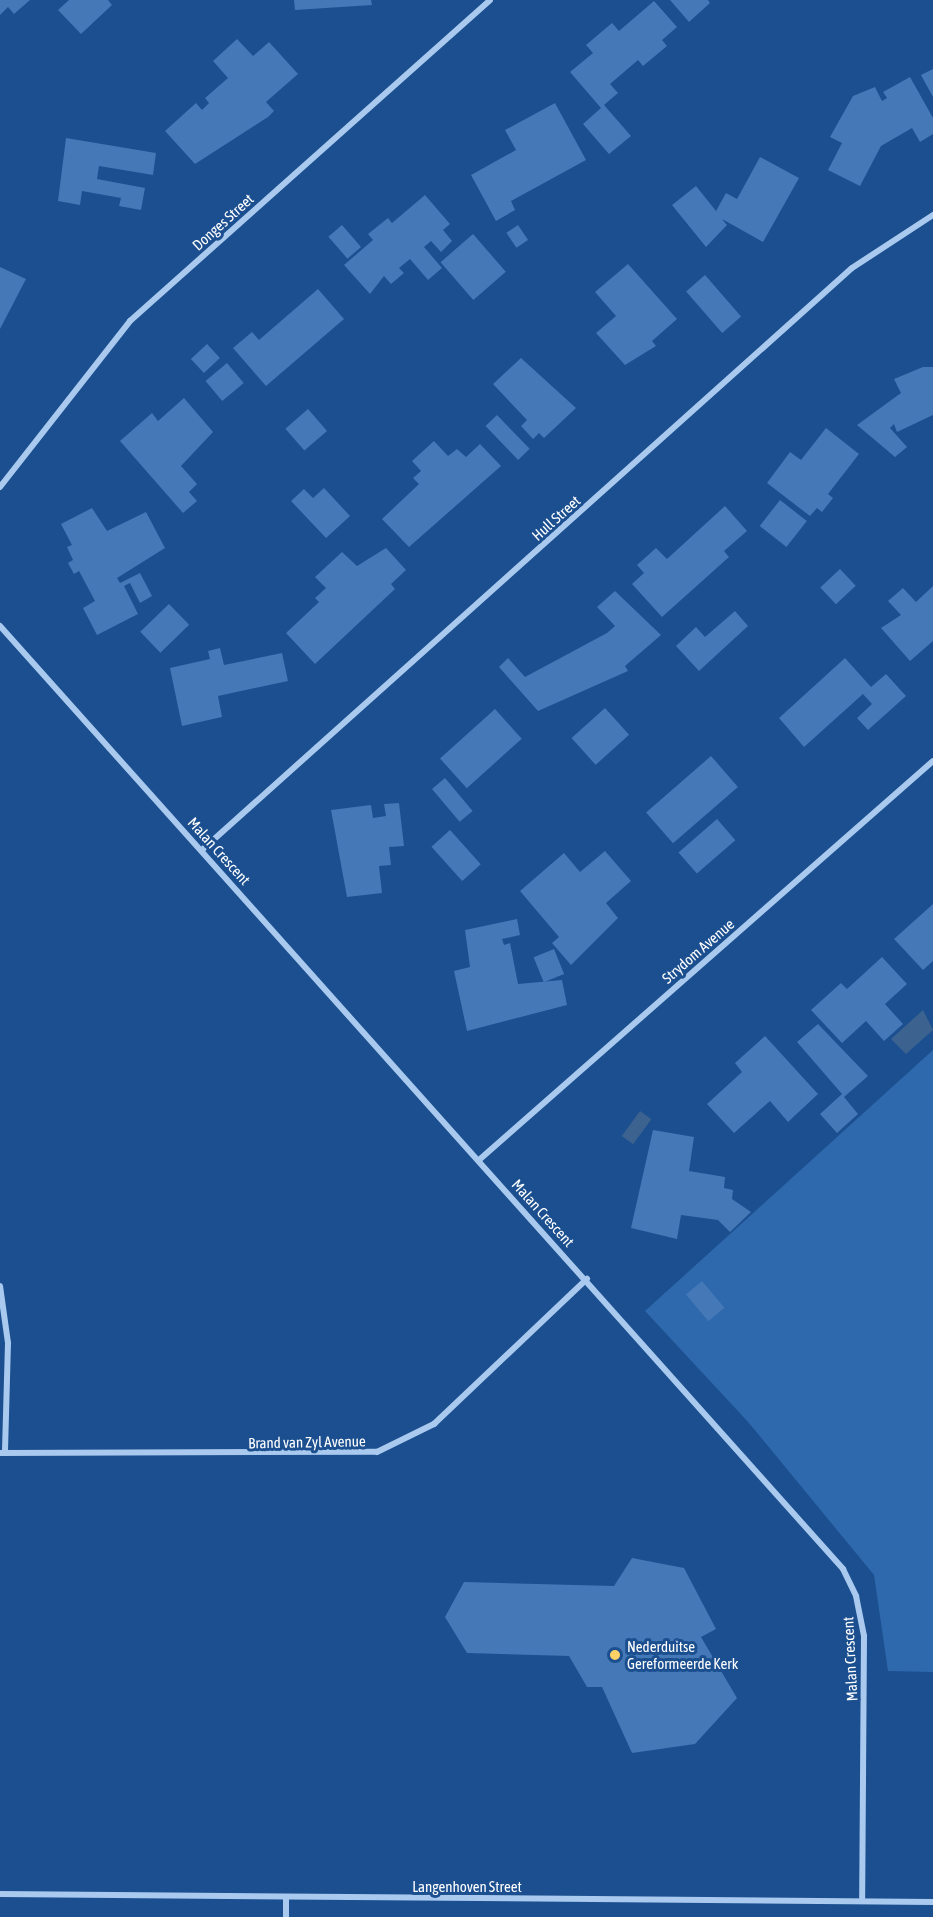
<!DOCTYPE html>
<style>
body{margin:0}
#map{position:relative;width:933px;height:1917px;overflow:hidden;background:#1b4f8f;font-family:"Asap Condensed",sans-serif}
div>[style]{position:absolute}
.green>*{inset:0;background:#2e69ad}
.water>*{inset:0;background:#3c6290;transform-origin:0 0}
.building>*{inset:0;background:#4478b7;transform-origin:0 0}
.street>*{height:6px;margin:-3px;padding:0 3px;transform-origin:3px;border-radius:3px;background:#a9c9ee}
.dots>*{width:16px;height:16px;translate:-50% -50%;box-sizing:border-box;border:3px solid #1b4f8f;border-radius:50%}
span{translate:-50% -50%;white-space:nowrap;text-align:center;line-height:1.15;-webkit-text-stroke:6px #1b4f8f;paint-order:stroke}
.street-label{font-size:15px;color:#fff}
.poi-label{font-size:15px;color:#fff}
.left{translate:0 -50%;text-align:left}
</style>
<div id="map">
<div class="green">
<div style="clip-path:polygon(933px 1050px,933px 1672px,888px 1671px,874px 1575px,749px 1423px,645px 1311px)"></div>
</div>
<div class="water">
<div style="clip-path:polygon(923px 1010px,933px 1030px,906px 1054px,891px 1039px)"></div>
<div style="left:640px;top:1111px;width:14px;height:31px;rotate:36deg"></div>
</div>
<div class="building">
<div style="clip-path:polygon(0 0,30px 0,14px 14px,8px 7px,0 15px)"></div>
<div style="clip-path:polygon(69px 0,108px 0,112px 5px,81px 34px,58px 10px)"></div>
<div style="clip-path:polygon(294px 0,371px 0,372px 5px,295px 10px)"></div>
<div style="clip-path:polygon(670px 0,708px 0,710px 3px,689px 22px)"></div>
<div style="clip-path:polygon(654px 1px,677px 27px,662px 40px,667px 46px,643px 66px,638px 60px,610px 84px,618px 93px,604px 105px,631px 136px,609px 154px,583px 124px,601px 108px,570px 72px,593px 53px,586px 45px,612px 23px,619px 31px)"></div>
<div style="clip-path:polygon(237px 39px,253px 56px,269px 42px,298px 74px,266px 102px,274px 111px,268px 117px,195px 164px,165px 131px,196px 103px,202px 110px,209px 103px,205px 98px,228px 78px,213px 61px)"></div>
<div style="clip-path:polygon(933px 69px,933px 97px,921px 75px)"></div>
<div style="clip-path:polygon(910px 77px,933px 118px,933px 134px,920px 142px,912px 128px,881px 146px,860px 186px,828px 170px,842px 143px,830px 137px,853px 96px,875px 87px,882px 101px,887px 98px,883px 92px)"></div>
<div style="clip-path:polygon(555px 103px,586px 160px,511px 201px,515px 210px,496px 221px,471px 175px,516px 150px,505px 130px)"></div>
<div style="clip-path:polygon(66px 138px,156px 153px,153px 175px,99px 166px,97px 179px,145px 188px,141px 210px,119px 206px,121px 198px,82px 191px,80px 205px,58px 201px)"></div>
<div style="clip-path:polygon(760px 157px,799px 178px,763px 242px,722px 219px,727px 225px,706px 247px,672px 205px,696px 186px,716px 211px,726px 193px,737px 199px)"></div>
<div style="clip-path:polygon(425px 195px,450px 224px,443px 230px,452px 241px,441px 252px,431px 241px,424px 247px,442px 268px,428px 280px,410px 259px,399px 268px,404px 273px,391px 284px,384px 276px,370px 294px,344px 265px,373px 240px,368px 234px,388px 218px,392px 223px)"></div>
<div style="left:342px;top:225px;width:29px;height:18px;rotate:49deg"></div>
<div style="left:518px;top:225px;width:18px;height:14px;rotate:56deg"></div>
<div style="left:473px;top:234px;width:50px;height:43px;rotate:49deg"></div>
<div style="clip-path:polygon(628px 264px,677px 319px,652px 341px,656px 346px,625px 365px,596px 333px,616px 316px,595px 292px)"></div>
<div style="clip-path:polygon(0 267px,26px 279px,0 329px)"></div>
<div style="left:705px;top:275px;width:55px;height:25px;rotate:49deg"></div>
<div style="clip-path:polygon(318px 289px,344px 319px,266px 386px,233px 348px,252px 332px,259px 340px)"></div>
<div style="left:207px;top:344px;width:19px;height:22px;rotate:47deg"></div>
<div style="clip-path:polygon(521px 358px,576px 408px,544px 438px,539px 433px,533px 439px,521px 426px,527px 420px,493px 384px)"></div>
<div style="left:227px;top:363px;width:26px;height:28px;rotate:50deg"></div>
<div style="clip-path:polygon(923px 367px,933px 367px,933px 415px,897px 432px,894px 424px,890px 428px,907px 447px,895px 457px,857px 425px,901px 393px,894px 379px)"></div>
<div style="clip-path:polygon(184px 398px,213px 432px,181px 466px,197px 484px,189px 492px,197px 501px,183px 513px,120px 441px,152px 413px,158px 421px)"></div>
<div style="left:308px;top:409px;width:29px;height:30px;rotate:49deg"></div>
<div style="left:497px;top:415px;width:47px;height:16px;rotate:46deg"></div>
<div style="clip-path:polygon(826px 428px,859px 454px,828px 494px,833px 498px,822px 512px,817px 508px,810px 516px,767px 483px,790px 452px,801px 460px)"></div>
<div style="clip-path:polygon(434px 441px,448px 456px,457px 449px,466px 457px,480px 444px,501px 466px,409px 547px,382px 519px,419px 484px,413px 478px,421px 471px,412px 461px)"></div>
<div style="clip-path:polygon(324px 488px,350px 516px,326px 538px,291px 501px,304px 489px,313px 498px)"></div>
<div style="left:780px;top:500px;width:34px;height:33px;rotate:38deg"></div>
<div style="clip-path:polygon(725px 506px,747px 531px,724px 551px,729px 557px,662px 617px,632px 584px,644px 573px,637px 565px,656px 548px,667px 559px)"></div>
<div style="clip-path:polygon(92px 508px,107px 531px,146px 512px,165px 548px,117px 578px,120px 583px,140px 573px,152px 596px,140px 603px,130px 583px,124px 586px,138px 614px,97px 635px,83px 608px,95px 601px,79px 571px,74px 574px,68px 563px,73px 560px,67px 547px,72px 545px,61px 524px)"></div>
<div style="clip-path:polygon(386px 548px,406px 570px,391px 584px,395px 589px,315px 664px,286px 633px,319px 602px,315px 598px,326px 588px,315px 577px,342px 552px,357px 566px)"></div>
<div style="left:840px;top:569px;width:23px;height:27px;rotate:47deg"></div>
<div style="clip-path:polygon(933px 586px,933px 641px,910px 661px,881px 628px,901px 615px,888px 601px,903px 588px,916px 602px)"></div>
<div style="clip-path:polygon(615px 591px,661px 635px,625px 666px,628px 671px,538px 711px,499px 667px,508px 658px,525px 677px,607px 633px,615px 626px,597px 607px)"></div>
<div style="left:169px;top:604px;width:29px;height:40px;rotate:46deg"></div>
<div style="clip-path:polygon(735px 611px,748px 626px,699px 671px,676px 646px,696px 627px,705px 637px)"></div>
<div style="clip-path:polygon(220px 648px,224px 665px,282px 653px,288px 681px,218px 696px,222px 717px,182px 726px,170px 668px,210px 659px,208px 651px)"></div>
<div style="clip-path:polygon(845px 658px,871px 687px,886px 674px,906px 696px,868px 730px,857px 718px,872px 704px,863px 694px,804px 747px,779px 718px)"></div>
<div style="left:605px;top:708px;width:36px;height:45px;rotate:48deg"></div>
<div style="left:495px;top:709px;width:40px;height:74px;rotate:48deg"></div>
<div style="left:711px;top:756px;width:41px;height:86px;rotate:49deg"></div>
<div style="left:445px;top:778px;width:43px;height:17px;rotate:50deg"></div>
<div style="clip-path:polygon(399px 803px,404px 846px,389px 847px,391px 865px,379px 866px,382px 893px,347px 897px,331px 810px,371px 805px,373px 818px,386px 816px,384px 804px)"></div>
<div style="left:717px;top:819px;width:28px;height:51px;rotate:49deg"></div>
<div style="left:450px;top:830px;width:46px;height:25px;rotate:48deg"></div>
<div style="clip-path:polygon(605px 851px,631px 881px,606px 903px,618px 918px,571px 965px,552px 943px,559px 937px,520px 891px,564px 853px,580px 872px)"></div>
<div style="clip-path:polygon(933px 904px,933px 961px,923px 970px,894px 939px)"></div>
<div style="clip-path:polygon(517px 919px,520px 935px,502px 939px,504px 945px,510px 943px,518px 984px,562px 980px,567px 1005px,467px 1031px,454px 971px,470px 967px,465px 930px)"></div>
<div style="left:554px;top:949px;width:27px;height:22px;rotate:68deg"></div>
<div style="clip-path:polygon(882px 957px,907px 984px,885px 1004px,903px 1024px,884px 1041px,866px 1021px,842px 1043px,811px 1010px,841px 983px,847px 989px)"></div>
<div style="clip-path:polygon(818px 1024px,868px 1076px,844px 1097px,858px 1114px,837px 1133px,820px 1114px,842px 1094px,797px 1042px)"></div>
<div style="clip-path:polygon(765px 1036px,818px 1094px,788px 1122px,770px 1101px,734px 1133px,707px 1104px,742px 1072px,735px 1063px)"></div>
<div style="clip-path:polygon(653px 1130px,694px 1137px,689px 1171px,725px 1177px,724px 1188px,733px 1190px,732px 1199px,751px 1212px,730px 1232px,718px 1220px,681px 1215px,677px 1239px,631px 1228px)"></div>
<div style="left:702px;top:1281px;width:35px;height:21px;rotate:50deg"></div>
<div style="clip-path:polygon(632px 1558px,684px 1568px,716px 1629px,701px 1637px,737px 1698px,695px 1744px,632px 1753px,602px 1687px,587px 1687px,569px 1656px,467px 1653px,445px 1617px,464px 1582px,614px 1586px)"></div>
</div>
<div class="street">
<div style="left:0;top:487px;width:211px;rotate:-51.9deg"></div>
<div style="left:130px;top:321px;width:482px;rotate:-41.7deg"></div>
<div style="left:0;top:626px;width:1265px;rotate:48.2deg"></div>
<div style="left:843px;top:1569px;width:30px;rotate:64deg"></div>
<div style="left:856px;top:1596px;width:41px;rotate:78.7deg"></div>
<div style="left:864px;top:1636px;width:263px;rotate:90.4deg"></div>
<div style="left:202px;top:850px;width:872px;rotate:-41.84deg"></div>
<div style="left:852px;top:268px;width:97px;rotate:-33.2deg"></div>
<div style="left:479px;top:1160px;width:604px;rotate:-41.31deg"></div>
<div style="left:0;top:1286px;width:58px;rotate:82deg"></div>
<div style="left:8px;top:1343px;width:110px;rotate:91.6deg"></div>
<div style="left:0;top:1453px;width:377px;rotate:-0.2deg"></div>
<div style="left:377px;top:1452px;width:64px;rotate:-26.2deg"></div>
<div style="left:434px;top:1424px;width:211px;rotate:-43.5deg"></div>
<div style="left:0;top:1894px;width:933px;rotate:0.49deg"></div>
<div style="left:286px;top:1899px;width:18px;rotate:90deg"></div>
</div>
<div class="dots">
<div style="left:615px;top:1655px;background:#ffd166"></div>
</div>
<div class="street-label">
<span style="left:223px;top:222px;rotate:-42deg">Donges Street</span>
<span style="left:556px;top:518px;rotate:-42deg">Hull Street</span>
<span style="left:219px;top:851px;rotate:48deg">Malan Crescent</span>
<span style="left:698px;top:951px;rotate:-41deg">Strydom Avenue</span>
<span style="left:543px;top:1213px;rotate:48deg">Malan Crescent</span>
<span style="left:307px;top:1442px;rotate:-1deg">Brand van Zyl Avenue</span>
<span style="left:850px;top:1659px;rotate:-93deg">Malan Crescent</span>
<span style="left:467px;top:1887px">Langenhoven Street</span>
</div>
<div class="poi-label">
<span class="left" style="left:627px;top:1655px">Nederduitse<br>Gereformeerde Kerk</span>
</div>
</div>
